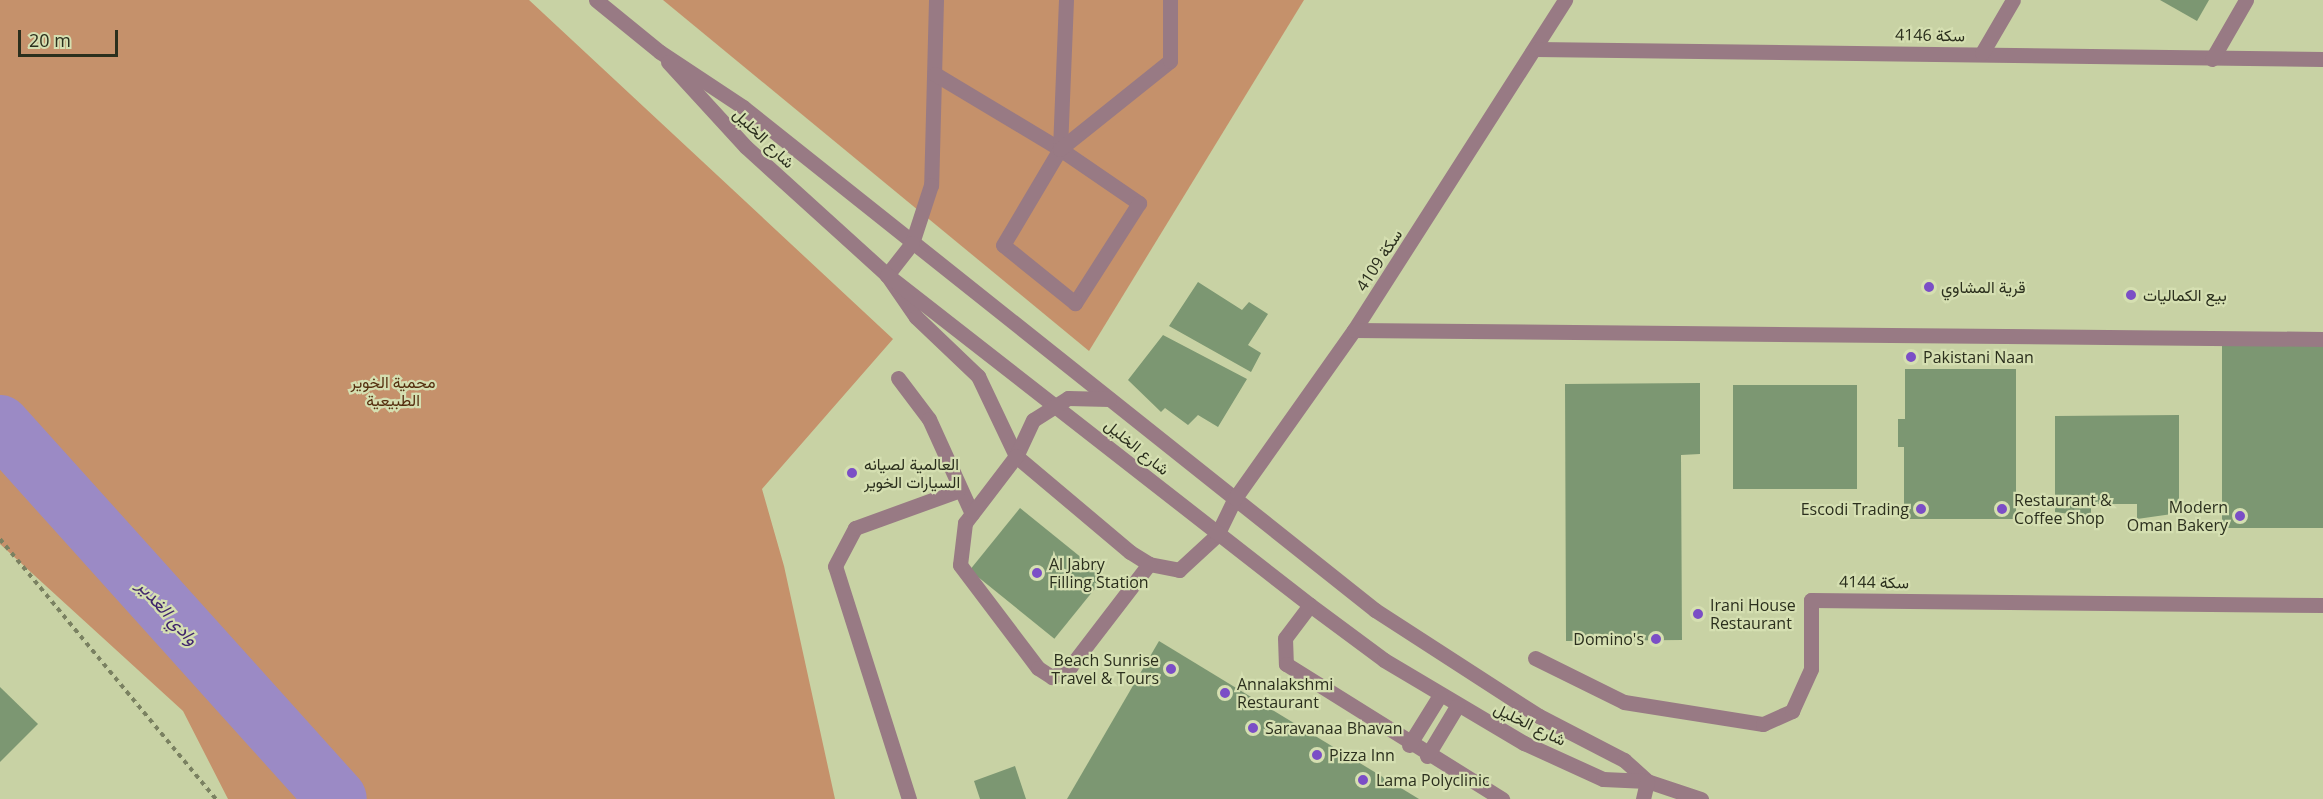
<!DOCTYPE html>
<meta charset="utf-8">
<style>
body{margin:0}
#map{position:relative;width:2323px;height:799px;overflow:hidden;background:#c8d2a4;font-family:"Open Sans",Vazirmatn,sans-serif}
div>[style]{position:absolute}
.green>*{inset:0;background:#c5916b}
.river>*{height:60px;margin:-30px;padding:0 30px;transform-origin:30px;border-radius:30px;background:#9b8ac5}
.building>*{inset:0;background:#7c9772;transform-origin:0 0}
.path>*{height:4px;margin-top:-2px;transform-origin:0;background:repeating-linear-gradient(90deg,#7a8161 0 4.5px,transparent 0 9px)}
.minor>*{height:15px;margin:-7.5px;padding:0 7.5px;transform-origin:7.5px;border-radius:7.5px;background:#987a84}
.dots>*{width:16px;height:16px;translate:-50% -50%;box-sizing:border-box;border:3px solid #d5dfb1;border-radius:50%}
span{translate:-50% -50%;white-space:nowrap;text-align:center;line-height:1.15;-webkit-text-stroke:4.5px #d5dfb1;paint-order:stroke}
.street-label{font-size:16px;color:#2b2f1d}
.poi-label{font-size:16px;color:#2b2f1d}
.left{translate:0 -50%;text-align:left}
.right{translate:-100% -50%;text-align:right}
.park-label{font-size:16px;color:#552f0f}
.water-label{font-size:18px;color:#40256c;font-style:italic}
.scale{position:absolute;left:18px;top:30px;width:100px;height:27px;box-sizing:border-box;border:3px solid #2b2f1d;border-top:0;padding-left:8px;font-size:18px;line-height:21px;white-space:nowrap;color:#2b2f1d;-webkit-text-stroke:4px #d5dfb1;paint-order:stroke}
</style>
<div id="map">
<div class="green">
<div style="clip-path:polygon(0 0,529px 0,893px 339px,762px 489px,784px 566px,835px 799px,228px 799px,183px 711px,0 544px)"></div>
<div style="clip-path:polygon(663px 0,1304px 0,1089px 351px)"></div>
</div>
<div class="river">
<div style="left:0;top:425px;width:503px;rotate:47.98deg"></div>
</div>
<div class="building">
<div style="clip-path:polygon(2160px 0,2209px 0,2197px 21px)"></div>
<div style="clip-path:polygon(1198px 282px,1242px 310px,1249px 302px,1268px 314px,1248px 345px,1261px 353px,1251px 372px,1169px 326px)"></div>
<div style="clip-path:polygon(1163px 335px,1247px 379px,1218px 427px,1198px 415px,1188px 425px,1165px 408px,1161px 412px,1128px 380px)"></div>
<div style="left:2222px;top:345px;width:101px;height:183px"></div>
<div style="clip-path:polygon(1905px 369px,2016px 369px,2016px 519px,1904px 519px,1904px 447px,1898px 447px,1898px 419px,1905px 419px)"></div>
<div style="clip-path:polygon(1700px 383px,1700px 454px,1681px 455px,1682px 640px,1566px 641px,1565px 384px)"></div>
<div style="left:1733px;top:385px;width:124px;height:104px"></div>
<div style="clip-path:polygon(2179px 415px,2179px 513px,2137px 519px,2137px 504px,2091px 504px,2091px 517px,2055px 512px,2055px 416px)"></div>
<div style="left:1020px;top:508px;width:109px;height:80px;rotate:39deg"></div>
<div style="clip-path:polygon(1159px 641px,1419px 799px,1067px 799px)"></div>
<div style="clip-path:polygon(0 687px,38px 724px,0 762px)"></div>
<div style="clip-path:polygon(1015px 766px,1026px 799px,980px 799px,974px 781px)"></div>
</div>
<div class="path">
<div style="left:0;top:539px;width:338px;rotate:50.3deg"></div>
</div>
<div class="minor">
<div style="left:596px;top:0;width:82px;rotate:39.1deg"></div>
<div style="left:660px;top:52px;width:100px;rotate:33.5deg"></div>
<div style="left:743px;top:107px;width:808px;rotate:38.52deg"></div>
<div style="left:1375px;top:610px;width:195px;rotate:32.9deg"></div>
<div style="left:1539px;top:716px;width:96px;rotate:27.4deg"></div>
<div style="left:1624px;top:760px;width:31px;rotate:42deg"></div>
<div style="left:1647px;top:781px;width:57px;rotate:18.4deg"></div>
<div style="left:936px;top:0;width:185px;rotate:91.5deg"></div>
<div style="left:931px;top:185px;width:61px;rotate:108.1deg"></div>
<div style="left:912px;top:243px;width:41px;rotate:128deg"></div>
<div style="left:887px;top:275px;width:51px;rotate:55.4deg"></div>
<div style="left:916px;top:317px;width:86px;rotate:43.6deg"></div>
<div style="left:978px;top:376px;width:89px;rotate:64.6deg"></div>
<div style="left:1016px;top:456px;width:149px;rotate:40.1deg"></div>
<div style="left:1130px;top:552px;width:22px;rotate:32deg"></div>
<div style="left:1149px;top:564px;width:31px;rotate:11deg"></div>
<div style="left:1179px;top:570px;width:52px;rotate:-42.6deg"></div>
<div style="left:1217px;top:535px;width:41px;rotate:-64.1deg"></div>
<div style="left:1235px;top:498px;width:206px;rotate:-54.7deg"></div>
<div style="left:1354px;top:330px;width:392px;rotate:-57.4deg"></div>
<div style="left:1536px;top:49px;width:787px;rotate:0.73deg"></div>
<div style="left:1982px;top:53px;width:61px;rotate:-59.7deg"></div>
<div style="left:2212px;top:59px;width:68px;rotate:-60deg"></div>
<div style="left:668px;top:62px;width:115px;rotate:47.5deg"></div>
<div style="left:746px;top:147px;width:190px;rotate:42.2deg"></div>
<div style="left:887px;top:275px;width:536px;rotate:37.96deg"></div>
<div style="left:1310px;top:605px;width:92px;rotate:36.6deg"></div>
<div style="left:1384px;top:660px;width:163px;rotate:30.7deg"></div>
<div style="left:1524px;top:743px;width:87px;rotate:24.5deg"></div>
<div style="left:1603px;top:779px;width:44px;rotate:2.6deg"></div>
<div style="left:935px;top:74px;width:146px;rotate:31deg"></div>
<div style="left:1060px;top:149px;width:96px;rotate:34.4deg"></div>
<div style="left:1139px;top:203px;width:119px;rotate:122.6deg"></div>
<div style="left:1075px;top:303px;width:92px;rotate:-141.1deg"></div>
<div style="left:1003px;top:245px;width:112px;rotate:-59.3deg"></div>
<div style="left:1060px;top:149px;width:149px;rotate:-87.7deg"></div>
<div style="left:1060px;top:149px;width:141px;rotate:-38.7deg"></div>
<div style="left:1170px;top:61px;width:61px;rotate:-90deg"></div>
<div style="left:1354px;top:330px;width:969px;rotate:0.53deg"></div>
<div style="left:898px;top:378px;width:51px;rotate:52.9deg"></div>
<div style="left:929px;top:419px;width:104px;rotate:65.6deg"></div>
<div style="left:1109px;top:399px;width:41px;rotate:-178.6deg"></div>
<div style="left:1068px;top:398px;width:41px;rotate:147.8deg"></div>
<div style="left:1033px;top:420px;width:40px;rotate:115deg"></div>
<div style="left:1016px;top:456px;width:84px;rotate:127.3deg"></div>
<div style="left:965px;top:523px;width:42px;rotate:96.8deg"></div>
<div style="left:960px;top:565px;width:129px;rotate:52.9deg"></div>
<div style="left:1038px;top:668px;width:17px;rotate:33deg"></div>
<div style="left:1052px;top:677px;width:21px;rotate:-29deg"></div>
<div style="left:1070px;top:667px;width:130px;rotate:-52.5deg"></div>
<div style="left:1310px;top:605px;width:41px;rotate:127.1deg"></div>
<div style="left:1285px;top:638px;width:26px;rotate:88deg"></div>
<div style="left:1286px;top:664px;width:255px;rotate:32deg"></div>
<div style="left:1535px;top:658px;width:99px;rotate:26.3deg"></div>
<div style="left:1624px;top:702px;width:141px;rotate:9deg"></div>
<div style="left:1763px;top:724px;width:32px;rotate:-24deg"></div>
<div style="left:1792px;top:711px;width:46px;rotate:-65.7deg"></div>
<div style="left:1811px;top:669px;width:69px;rotate:-90deg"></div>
<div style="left:1811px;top:600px;width:512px;rotate:0.56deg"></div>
<div style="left:1409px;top:745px;width:59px;rotate:-58.2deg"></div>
<div style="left:1427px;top:756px;width:58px;rotate:-59deg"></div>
<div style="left:909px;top:799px;width:244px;rotate:-107.6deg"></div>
<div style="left:835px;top:566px;width:43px;rotate:-62.2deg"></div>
<div style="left:855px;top:528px;width:109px;rotate:-19.9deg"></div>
<div style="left:1643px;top:799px;width:18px;rotate:-77deg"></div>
</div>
<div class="dots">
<div style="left:1929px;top:287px;background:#7b4ec6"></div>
<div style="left:2131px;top:295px;background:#7b4ec6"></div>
<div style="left:1911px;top:357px;background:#7b4ec6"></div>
<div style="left:852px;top:473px;background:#7b4ec6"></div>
<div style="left:1921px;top:509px;background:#7b4ec6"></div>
<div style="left:2002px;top:509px;background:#7b4ec6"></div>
<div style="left:2240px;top:516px;background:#7b4ec6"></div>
<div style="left:1037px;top:573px;background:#7b4ec6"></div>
<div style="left:1698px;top:614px;background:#7b4ec6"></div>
<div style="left:1656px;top:639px;background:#7b4ec6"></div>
<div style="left:1171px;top:669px;background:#7b4ec6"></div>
<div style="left:1225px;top:693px;background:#7b4ec6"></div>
<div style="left:1253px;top:728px;background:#7b4ec6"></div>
<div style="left:1317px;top:755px;background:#7b4ec6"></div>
<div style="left:1363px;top:780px;background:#7b4ec6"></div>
</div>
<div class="street-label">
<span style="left:1930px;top:35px;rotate:1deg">سكة 4146</span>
<span style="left:764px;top:138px;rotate:44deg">شارع الخليل</span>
<span style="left:1379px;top:260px;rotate:-57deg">سكة 4109</span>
<span style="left:1137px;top:447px;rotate:39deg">شارع الخليل</span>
<span style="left:1874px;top:582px;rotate:1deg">سكة 4144</span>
<span style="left:1530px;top:724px;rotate:26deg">شارع الخليل</span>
</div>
<div class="poi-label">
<span class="left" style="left:1941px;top:287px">قرية المشاوي</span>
<span class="left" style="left:2143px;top:295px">بيع الكماليات</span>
<span class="left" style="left:1923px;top:357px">Pakistani Naan</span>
<span class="left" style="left:864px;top:473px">العالمية لصيانه<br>السيارات الخوير</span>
<span class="left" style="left:2014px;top:509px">Restaurant &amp;<br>Coffee Shop</span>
<span class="right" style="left:2228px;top:516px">Modern<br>Oman Bakery</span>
<span class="right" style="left:1909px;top:509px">Escodi Trading</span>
<span class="left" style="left:1049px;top:573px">Al Jabry<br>Filling Station</span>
<span class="left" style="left:1710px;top:614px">Irani House<br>Restaurant</span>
<span class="right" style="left:1644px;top:639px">Domino's</span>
<span class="right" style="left:1159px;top:669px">Beach Sunrise<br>Travel &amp; Tours</span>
<span class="left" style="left:1237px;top:693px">Annalakshmi<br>Restaurant</span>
<span class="left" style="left:1265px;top:728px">Saravanaa Bhavan</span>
<span class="left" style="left:1329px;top:755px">Pizza Inn</span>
<span class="left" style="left:1376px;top:780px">Lama Polyclinic</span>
</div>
<div class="park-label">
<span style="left:393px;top:391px">محمية الخوير<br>الطبيعية</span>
</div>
<div class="water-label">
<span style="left:168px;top:612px;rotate:48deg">وادي الغدير</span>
</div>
<div class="scale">20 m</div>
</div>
